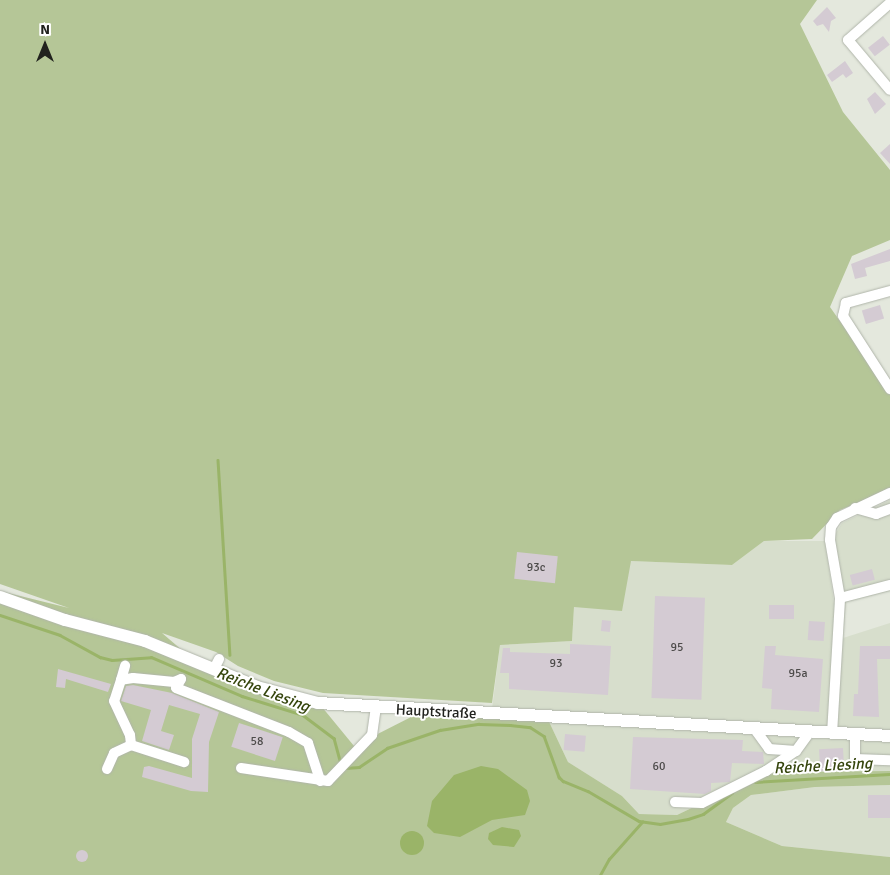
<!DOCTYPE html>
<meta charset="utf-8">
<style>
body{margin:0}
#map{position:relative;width:890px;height:875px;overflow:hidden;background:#e4e8dd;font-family:Signika,sans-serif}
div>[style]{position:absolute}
.built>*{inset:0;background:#d7decc}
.green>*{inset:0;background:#b5c697}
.water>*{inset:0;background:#9ab468}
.round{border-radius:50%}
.stream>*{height:2.5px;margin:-1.25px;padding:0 1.25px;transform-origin:1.25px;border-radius:1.25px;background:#9ab468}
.building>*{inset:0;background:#d4cbd3;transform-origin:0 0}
.roads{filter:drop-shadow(0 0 1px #b0b5aa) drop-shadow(0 0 1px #b0b5aa)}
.minor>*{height:10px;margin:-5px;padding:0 5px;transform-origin:5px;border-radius:5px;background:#fff}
.major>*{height:12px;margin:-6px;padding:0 6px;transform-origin:6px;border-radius:6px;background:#fff}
span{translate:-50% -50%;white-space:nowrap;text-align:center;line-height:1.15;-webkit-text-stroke:4px #fff;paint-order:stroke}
.number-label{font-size:12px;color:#4e4c4b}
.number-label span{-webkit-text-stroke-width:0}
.street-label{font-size:15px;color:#21221e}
.water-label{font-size:16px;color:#35450d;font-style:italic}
.north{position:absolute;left:20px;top:20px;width:50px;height:50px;-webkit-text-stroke:4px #fff;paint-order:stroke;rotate:0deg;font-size:14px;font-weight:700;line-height:20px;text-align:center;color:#21221e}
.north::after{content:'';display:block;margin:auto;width:18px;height:22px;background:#21221e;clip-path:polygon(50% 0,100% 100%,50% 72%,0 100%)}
</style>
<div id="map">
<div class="built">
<div style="clip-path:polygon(890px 500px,890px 591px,846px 602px,843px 638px,890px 623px,890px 771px,782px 772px,754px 778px,677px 815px,639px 814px,622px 796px,568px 762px,544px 711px,492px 709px,500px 645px,572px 641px,574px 607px,631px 561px,732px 565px,764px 541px,825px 541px,834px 603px,845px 602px,834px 536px,842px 523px)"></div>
<div style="clip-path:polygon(890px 785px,890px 857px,782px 846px,726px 822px,733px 808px,751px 795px,815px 787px)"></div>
</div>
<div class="green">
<div style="clip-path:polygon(0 0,817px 0,800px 24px,843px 112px,890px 170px,890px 240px,852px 256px,830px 307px,890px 392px,890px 490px,840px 510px,812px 539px,764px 541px,732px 565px,631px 561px,622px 611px,574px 607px,572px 641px,500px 645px,492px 703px,323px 693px,274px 681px,238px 666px,216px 652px,162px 633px,197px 663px,322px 707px,354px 746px,417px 714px,544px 711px,568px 762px,622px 796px,639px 814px,677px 815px,754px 778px,782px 772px,890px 771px,890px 785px,815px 787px,751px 795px,733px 808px,726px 822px,782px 846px,890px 857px,890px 875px,0 875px,0 591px,69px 608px,0 584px)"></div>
</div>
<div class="water">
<div style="clip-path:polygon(481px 766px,498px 769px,527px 790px,530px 801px,525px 815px,492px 820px,460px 837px,434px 833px,427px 826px,432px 801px,454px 775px)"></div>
<div style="clip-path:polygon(502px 827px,519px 830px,521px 836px,514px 847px,493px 845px,488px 839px,489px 833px)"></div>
<div class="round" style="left:400px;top:831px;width:24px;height:24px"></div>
</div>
<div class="stream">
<div style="left:218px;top:460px;width:195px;rotate:86.5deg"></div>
<div style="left:0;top:615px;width:63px;rotate:18.4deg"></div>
<div style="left:60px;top:635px;width:46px;rotate:28.8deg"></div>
<div style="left:100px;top:657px;width:12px;rotate:14deg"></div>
<div style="left:112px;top:660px;width:39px;rotate:-4deg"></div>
<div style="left:151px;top:657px;width:99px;rotate:23.2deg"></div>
<div style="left:242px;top:696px;width:64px;rotate:17.3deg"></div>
<div style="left:303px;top:715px;width:39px;rotate:37deg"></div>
<div style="left:334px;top:738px;width:28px;rotate:75deg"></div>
<div style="left:345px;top:768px;width:14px;rotate:-4deg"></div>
<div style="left:359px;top:767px;width:34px;rotate:-34deg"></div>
<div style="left:387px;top:748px;width:56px;rotate:-18.8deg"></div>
<div style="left:440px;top:730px;width:39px;rotate:-9deg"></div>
<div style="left:479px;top:724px;width:31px;rotate:2deg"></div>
<div style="left:510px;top:725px;width:20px;rotate:6deg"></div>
<div style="left:530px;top:727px;width:17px;rotate:33deg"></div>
<div style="left:544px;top:736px;width:44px;rotate:69.9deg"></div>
<div style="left:559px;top:777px;width:6px;rotate:45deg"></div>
<div style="left:563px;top:781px;width:27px;rotate:22deg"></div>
<div style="left:588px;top:791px;width:59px;rotate:30.5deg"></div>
<div style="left:639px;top:821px;width:21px;rotate:8deg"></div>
<div style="left:660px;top:824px;width:28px;rotate:-10deg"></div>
<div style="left:688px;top:819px;width:16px;rotate:-18deg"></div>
<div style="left:703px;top:814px;width:36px;rotate:-36deg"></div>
<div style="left:755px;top:782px;width:135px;rotate:-3.4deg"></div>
<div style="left:600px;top:875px;width:18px;rotate:-61deg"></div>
<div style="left:609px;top:859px;width:50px;rotate:-48.3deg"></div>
</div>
<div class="building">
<div style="clip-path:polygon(827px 7px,836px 18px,831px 21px,829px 32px,823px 24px,817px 26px,813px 21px)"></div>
<div style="left:883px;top:36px;width:11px;height:19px;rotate:52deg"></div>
<div style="clip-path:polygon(845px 61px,853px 73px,846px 78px,843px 74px,832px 82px,827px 75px)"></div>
<div style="clip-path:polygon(875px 92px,886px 104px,875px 114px,867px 99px)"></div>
<div style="clip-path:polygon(890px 144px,890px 164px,880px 153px)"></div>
<div style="clip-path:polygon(890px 249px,890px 261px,865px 268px,867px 276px,855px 279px,851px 264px)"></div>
<div style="left:880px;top:305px;width:14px;height:19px;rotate:73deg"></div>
<div style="left:517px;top:552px;width:41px;height:27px;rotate:6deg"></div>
<div style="left:872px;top:569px;width:11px;height:23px;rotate:75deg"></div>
<div style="left:655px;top:596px;width:50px;height:102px;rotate:2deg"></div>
<div style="left:769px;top:605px;width:25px;height:14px"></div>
<div style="left:602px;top:620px;width:9px;height:11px;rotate:6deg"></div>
<div style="left:809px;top:621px;width:16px;height:19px;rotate:4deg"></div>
<div style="clip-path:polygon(570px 644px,611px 646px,608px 695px,509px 689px,509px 673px,500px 673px,503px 648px,510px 648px,510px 652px,570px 654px)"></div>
<div style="clip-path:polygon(765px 646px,776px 646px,775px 655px,823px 659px,819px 712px,771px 709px,772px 689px,762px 688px)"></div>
<div style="clip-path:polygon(860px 646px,890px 646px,890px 659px,877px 659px,879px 717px,853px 716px,854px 694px,858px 694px)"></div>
<div style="clip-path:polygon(58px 669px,111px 684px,108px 692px,66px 679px,65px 688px,56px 687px)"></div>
<div style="clip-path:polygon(133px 685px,172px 693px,219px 712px,209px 742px,208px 792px,191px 791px,142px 777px,144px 767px,149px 766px,192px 778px,192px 739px,200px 714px,169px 705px,161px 731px,174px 735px,169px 750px,142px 741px,151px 710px,121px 701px,126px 686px)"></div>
<div style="left:239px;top:723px;width:46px;height:25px;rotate:18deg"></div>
<div style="left:565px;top:734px;width:21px;height:16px;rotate:5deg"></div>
<div style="clip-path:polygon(633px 737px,743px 740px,742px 751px,763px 752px,764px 764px,732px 763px,730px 782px,711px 783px,711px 791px,705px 794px,630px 789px)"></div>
<div style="left:843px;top:748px;width:22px;height:24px;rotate:87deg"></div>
<div style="left:890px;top:795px;width:23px;height:22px;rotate:90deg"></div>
<div class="round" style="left:76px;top:850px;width:12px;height:12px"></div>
</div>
<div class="roads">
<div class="minor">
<div style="left:890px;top:3px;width:56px;rotate:138.6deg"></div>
<div style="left:848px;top:40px;width:65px;rotate:50deg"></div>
<div style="left:890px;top:291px;width:46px;rotate:164.7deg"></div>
<div style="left:846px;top:303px;width:13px;rotate:103deg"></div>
<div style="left:843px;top:316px;width:87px;rotate:57.2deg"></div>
<div style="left:855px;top:508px;width:22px;rotate:16deg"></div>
<div style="left:876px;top:514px;width:15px;rotate:-20deg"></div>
<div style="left:840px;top:598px;width:52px;rotate:-14.6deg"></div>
<div style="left:215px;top:667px;width:9px;rotate:-63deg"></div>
<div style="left:181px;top:679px;width:10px;rotate:119deg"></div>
<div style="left:176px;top:688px;width:121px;rotate:21.3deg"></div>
<div style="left:289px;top:732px;width:22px;rotate:30deg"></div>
<div style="left:308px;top:743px;width:40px;rotate:72deg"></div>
<div style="left:181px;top:679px;width:8px;rotate:157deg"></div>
<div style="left:174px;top:682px;width:41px;rotate:-174.4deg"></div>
<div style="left:133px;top:678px;width:12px;rotate:171deg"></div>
<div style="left:121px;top:680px;width:22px;rotate:108deg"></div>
<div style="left:114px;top:701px;width:38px;rotate:65deg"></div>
<div style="left:130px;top:735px;width:10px;rotate:84deg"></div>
<div style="left:131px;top:745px;width:56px;rotate:17.8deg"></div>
<div style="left:121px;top:680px;width:15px;rotate:-74deg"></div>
<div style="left:754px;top:728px;width:26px;rotate:54deg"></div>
<div style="left:769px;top:749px;width:27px;rotate:4deg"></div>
<div style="left:796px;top:751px;width:24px;rotate:-54deg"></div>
<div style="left:832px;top:734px;width:136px;rotate:-86.6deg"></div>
<div style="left:840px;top:598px;width:59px;rotate:-99.8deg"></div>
<div style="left:830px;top:540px;width:13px;rotate:-86deg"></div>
<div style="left:831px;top:527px;width:11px;rotate:-56deg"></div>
<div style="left:837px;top:518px;width:59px;rotate:-25.3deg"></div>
<div style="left:855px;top:734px;width:25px;rotate:90deg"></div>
<div style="left:855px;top:759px;width:35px;rotate:2deg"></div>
<div style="left:241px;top:768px;width:88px;rotate:8.5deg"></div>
<div style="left:328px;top:781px;width:64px;rotate:-46.3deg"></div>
<div style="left:372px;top:735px;width:27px;rotate:-82deg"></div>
<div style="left:107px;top:769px;width:17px;rotate:-66deg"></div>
<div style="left:114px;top:753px;width:19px;rotate:-25deg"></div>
<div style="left:675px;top:802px;width:27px;rotate:2deg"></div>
<div style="left:702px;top:803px;width:72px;rotate:-26.6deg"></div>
<div style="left:766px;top:771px;width:36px;rotate:-34deg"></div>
</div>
<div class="major">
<div style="left:0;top:597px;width:69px;rotate:19.5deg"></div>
<div style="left:65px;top:620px;width:83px;rotate:14.7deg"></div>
<div style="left:145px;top:641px;width:121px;rotate:22.3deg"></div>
<div style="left:257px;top:687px;width:63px;rotate:14.7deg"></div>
<div style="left:318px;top:703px;width:573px;rotate:3.3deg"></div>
</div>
</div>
<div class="number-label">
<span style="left:536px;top:568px">93c</span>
<span style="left:677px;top:648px">95</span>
<span style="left:556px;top:664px">93</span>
<span style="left:798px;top:674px">95a</span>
<span style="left:257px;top:742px">58</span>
<span style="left:659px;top:767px">60</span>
</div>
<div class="street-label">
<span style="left:436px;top:712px;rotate:3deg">Hauptstraße</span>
</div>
<div class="water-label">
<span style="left:263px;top:690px;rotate:21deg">Reiche Liesing</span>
<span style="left:823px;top:766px;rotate:-3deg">Reiche Liesing</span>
</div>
<div class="north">N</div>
</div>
